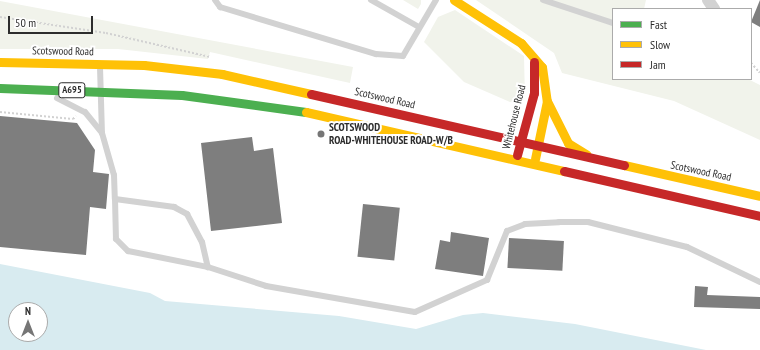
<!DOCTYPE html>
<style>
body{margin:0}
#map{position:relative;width:760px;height:350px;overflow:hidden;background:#fff;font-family:"PT Sans Narrow",sans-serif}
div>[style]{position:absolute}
.green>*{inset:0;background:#f1f3eb}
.water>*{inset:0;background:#d8ebf0}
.building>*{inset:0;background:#7e7e7e;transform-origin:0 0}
.path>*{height:2px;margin-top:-1px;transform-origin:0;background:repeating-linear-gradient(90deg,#d2d2d2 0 2px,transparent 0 4px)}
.lane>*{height:6px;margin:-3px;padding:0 3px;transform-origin:3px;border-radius:3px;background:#d2d2d2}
.street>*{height:12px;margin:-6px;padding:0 6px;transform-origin:6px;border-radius:6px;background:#d2d2d2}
.fast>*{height:9px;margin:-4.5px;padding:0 4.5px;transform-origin:4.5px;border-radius:4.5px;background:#4caf50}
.slow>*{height:9px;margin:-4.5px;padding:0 4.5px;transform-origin:4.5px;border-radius:4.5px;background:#ffc107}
.jam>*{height:9px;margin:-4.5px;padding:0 4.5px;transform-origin:4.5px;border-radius:4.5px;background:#c62828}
.dots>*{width:11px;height:11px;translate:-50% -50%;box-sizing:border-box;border:2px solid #fff;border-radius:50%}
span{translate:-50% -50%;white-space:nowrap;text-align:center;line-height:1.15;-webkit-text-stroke:4px #fff;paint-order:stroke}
.shield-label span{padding:1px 3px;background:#fff;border:1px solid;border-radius:3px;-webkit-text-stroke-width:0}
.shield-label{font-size:10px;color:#2d2d2d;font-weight:700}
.street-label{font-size:11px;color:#2d2d2d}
.poi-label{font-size:11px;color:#2d2d2d;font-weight:700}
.left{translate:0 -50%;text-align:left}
.legend{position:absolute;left:612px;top:8px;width:140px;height:72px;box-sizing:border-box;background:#fff;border:1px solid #ababab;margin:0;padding:5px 7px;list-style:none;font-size:12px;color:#2d2d2d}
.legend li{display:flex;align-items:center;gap:8px;height:20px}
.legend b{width:20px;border:1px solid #ababab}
.north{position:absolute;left:8px;top:302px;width:40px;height:40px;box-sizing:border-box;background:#fff;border:1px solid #ababab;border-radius:50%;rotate:0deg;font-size:11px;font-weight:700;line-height:16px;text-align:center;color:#2d2d2d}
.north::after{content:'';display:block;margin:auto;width:14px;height:18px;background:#767676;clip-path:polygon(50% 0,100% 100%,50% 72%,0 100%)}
.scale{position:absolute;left:8px;top:16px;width:85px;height:18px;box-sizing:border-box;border:2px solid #2d2d2d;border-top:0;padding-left:5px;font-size:12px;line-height:14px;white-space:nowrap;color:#2d2d2d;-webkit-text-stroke:3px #fff;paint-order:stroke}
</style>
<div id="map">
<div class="green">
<div style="clip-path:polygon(403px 0,421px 0,421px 4px,418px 9px)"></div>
<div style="clip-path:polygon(476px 0,646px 0,644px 9px,613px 9px,613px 79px,748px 79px,760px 85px,760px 140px,674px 101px,562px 73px,554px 53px)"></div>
<div style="clip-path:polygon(0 1px,353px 67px,350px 83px,210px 52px,208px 59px,118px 49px,0 49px)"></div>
<div style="clip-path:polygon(455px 10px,524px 56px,525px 99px,510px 102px,464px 82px,424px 42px,438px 17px)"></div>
</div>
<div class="water">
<div style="clip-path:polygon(evenodd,0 264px,150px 293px,165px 301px,339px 316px,416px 329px,463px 315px,483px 313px,575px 324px,706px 350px,0 350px,0 264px,16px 310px,40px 310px,40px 334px,16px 334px,16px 310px)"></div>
</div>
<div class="building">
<div style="clip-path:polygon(760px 0,760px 27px,751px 22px)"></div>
<div style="clip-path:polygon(0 116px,77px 123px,95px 150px,93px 172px,109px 174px,106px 209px,90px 207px,86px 255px,0 247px)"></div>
<div style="clip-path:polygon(252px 137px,254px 151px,273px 148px,282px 223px,211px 231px,201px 143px)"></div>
<div style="left:363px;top:204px;width:37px;height:53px;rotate:6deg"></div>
<div style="clip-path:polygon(451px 232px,489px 238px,483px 276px,435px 269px,440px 240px,450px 242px)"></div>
<div style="left:509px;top:238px;width:55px;height:30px;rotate:3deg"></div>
<div style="clip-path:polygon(695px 286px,708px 287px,707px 295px,760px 297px,760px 309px,694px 307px)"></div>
</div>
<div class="path">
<div style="left:0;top:17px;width:107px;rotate:8.6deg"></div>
<div style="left:106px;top:33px;width:107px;rotate:13deg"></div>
<div style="left:751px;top:63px;width:13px;rotate:48deg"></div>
<div style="left:0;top:112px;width:73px;rotate:5.5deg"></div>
<div style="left:73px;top:119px;width:4px;rotate:-45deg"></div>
</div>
<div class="lane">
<div style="left:215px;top:0;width:9px;rotate:54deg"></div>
<div style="left:220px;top:7px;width:163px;rotate:16.8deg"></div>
<div style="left:376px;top:54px;width:27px;rotate:4deg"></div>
<div style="left:403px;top:56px;width:65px;rotate:-59.5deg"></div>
<div style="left:371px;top:0;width:55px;rotate:29.4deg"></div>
<div style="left:543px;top:0;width:74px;rotate:18.2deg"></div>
<div style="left:100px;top:67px;width:66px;rotate:88.3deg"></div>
<div style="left:102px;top:133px;width:44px;rotate:74.1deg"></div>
<div style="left:114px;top:175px;width:24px;rotate:88deg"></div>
<div style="left:115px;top:199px;width:60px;rotate:7.7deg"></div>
<div style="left:174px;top:207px;width:15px;rotate:28deg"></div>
<div style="left:187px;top:214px;width:32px;rotate:62deg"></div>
<div style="left:202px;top:242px;width:26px;rotate:77deg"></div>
<div style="left:208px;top:267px;width:61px;rotate:18.1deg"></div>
<div style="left:266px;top:286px;width:151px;rotate:9.9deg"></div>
<div style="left:415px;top:312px;width:79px;rotate:-24deg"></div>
<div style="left:487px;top:280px;width:53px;rotate:-67.8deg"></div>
<div style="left:507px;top:231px;width:19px;rotate:-21deg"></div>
<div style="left:525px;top:224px;width:34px;rotate:-3deg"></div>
<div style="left:559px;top:222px;width:29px"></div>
<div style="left:588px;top:222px;width:102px;rotate:14.2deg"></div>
<div style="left:687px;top:247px;width:81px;rotate:25.6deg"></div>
<div style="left:57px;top:98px;width:31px;rotate:27deg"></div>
<div style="left:85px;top:112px;width:26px;rotate:51deg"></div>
<div style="left:115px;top:199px;width:40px;rotate:88.6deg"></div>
<div style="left:116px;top:239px;width:17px;rotate:45deg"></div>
<div style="left:128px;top:251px;width:82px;rotate:11.3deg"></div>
</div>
<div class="street">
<div style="left:708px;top:0;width:11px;rotate:56deg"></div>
</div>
<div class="fast">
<div style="left:0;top:88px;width:182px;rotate:2.2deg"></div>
<div style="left:182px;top:95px;width:125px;rotate:7.8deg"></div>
</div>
<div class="slow">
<div style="left:454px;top:0;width:80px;rotate:32.7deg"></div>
<div style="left:521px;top:43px;width:32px;rotate:49deg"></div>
<div style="left:542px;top:67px;width:34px;rotate:82deg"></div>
<div style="left:547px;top:101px;width:59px;rotate:101.7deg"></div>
<div style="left:0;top:62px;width:144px;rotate:1.2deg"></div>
<div style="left:144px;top:65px;width:79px;rotate:6.6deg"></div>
<div style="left:222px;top:74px;width:91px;rotate:12.7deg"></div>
<div style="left:548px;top:103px;width:45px;rotate:63.4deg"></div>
<div style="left:568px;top:143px;width:22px;rotate:32deg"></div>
<div style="left:306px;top:112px;width:265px;rotate:12.9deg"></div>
<div style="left:624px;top:165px;width:139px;rotate:12.8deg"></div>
</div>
<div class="jam">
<div style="left:311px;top:94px;width:321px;rotate:12.8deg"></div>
<div style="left:517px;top:155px;width:64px;rotate:-74.7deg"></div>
<div style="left:534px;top:93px;width:31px;rotate:-90deg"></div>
<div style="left:564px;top:171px;width:201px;rotate:12.9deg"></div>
</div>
<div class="dots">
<div style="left:321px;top:134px;background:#767676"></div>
</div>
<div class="shield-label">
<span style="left:72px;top:90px">A695</span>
</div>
<div class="street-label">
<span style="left:63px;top:51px;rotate:1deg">Scotswood Road</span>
<span style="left:385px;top:98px;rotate:13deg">Scotswood Road</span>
<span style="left:514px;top:117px;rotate:-76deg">Whitehouse Road</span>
<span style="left:701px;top:171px;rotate:12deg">Scotswood Road</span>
</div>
<div class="poi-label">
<span class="left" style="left:329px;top:134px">SCOTSWOOD<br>ROAD-WHITEHOUSE ROAD-W/B</span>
</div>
<ul class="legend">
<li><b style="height:5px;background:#4caf50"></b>Fast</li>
<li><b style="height:5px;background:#ffc107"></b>Slow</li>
<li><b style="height:5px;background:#c62828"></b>Jam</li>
</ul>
<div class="north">N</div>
<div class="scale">50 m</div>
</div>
